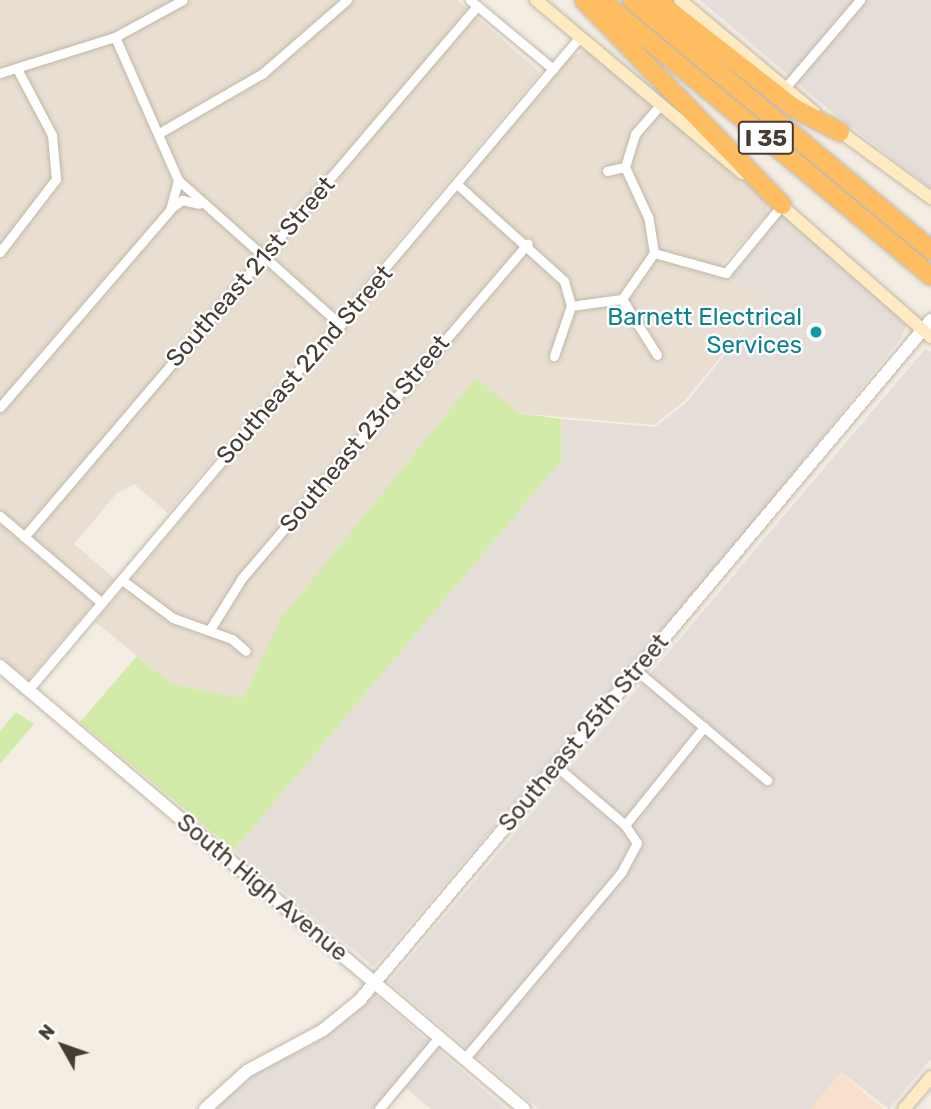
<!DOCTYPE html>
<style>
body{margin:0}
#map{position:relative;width:931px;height:1109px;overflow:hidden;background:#f3ede3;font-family:Rubik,sans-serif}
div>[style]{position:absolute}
.residential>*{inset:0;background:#e8ded1}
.commercial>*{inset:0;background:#f8e1cc}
.industrial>*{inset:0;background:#e5ded8}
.green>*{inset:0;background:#d3eba8}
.roads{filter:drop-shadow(0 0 2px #c2b7a8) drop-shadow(0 0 2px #c2b7a8)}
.minor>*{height:9px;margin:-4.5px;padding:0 4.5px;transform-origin:4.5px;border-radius:4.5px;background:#fff}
.tertiary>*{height:12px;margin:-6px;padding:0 6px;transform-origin:6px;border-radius:6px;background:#fff}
.secondary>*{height:12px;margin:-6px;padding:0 6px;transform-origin:6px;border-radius:6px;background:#ffebc1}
.motorway>*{height:18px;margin:-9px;padding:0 9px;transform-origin:9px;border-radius:9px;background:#ffbd62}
.dots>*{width:19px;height:19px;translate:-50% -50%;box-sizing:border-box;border:4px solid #fff;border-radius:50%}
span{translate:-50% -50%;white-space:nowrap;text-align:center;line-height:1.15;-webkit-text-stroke:5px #fff;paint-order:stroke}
.shield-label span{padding:2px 5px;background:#fff;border:2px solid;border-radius:5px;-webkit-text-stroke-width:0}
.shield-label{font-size:23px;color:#453c33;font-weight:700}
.street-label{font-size:24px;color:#453c33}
.culture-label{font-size:24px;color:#0d838f}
.right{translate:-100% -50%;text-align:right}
.north{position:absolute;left:28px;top:1011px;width:70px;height:70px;-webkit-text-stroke:5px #fff;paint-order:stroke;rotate:310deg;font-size:19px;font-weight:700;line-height:28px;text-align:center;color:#453c33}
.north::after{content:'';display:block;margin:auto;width:24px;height:32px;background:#453c33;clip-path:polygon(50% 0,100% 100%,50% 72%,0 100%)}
</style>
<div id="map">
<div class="residential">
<div style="clip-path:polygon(0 0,457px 0,540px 73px,168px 513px,134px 484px,116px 494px,74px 544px,115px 579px,29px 679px,0 658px)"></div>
<div style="clip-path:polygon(586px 50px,767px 199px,767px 215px,722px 264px,764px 300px,763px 307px,683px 402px,654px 425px,518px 413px,476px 379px,282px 618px,243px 698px,172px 684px,95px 622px,567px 59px)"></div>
</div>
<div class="commercial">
<div style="clip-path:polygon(840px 1072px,883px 1109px,810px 1109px)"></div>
</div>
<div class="industrial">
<div style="clip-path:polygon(700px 0,931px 0,931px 188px,828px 109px)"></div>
<div style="clip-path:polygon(781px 214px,895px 313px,906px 325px,902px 337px,764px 510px,374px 967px,234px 850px,562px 460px,561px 419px,655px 427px,686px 403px,763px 307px,764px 300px,733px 274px)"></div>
<div style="clip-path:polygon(925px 349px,931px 352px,931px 1059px,889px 1109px,841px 1072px,810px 1109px,539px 1109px,389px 982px)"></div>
<div style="clip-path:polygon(374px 994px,506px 1109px,431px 1109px,406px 1088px,387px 1109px,212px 1109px,254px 1072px,316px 1043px)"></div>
</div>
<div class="green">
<div style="clip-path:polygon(476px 378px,518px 413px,561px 419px,562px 460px,234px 850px,80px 722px,137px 656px,172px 684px,243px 698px,281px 618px)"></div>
<div style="clip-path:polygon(16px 712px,34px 724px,0 764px,0 731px)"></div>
</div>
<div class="roads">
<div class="minor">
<div style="left:470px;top:0;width:108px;rotate:39.7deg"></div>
<div style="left:115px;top:37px;width:156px;rotate:66.2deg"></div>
<div style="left:178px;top:180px;width:218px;rotate:41.7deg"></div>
<div style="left:0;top:73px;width:121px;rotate:-17.4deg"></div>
<div style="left:115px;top:37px;width:77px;rotate:-28.6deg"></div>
<div style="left:785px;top:88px;width:116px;rotate:-49.6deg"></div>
<div style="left:161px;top:132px;width:118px;rotate:-30deg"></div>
<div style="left:263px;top:73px;width:111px;rotate:-41deg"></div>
<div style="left:607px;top:171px;width:18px;rotate:-13deg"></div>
<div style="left:459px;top:186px;width:142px;rotate:42.1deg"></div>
<div style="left:564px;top:281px;width:26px;rotate:74deg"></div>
<div style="left:571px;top:306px;width:53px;rotate:108.8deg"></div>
<div style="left:171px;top:208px;width:14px;rotate:-36deg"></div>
<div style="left:182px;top:200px;width:17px;rotate:13deg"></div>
<div style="left:0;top:252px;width:92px;rotate:-52.5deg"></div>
<div style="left:56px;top:179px;width:44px;rotate:-95.2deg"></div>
<div style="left:52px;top:135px;width:75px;rotate:-117.9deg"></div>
<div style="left:654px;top:253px;width:75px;rotate:15.5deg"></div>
<div style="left:726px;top:273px;width:88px;rotate:-50.5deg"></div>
<div style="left:622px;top:299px;width:66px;rotate:58deg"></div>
<div style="left:571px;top:306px;width:51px;rotate:-7.8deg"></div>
<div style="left:622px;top:299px;width:56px;rotate:-55.2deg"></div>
<div style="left:654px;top:253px;width:36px;rotate:-99deg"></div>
<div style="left:648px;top:217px;width:55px;rotate:-114.7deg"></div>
<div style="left:625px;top:167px;width:34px;rotate:-73deg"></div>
<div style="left:635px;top:134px;width:38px;rotate:-49deg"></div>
<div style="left:0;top:407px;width:260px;rotate:-49.2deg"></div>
<div style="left:170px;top:210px;width:31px;rotate:-75deg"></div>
<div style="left:0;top:516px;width:134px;rotate:40.5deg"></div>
<div style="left:24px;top:537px;width:698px;rotate:-49.53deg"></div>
<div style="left:122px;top:580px;width:64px;rotate:36.7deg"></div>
<div style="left:173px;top:618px;width:63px;rotate:19.6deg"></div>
<div style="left:232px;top:639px;width:18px;rotate:41deg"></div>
<div style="left:209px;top:631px;width:62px;rotate:-58.1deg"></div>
<div style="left:242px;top:578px;width:440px;rotate:-49.5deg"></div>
<div style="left:637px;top:671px;width:170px;rotate:40deg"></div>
<div style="left:28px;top:690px;width:854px;rotate:-49.8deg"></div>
<div style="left:556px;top:766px;width:91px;rotate:40.5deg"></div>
<div style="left:465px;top:1058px;width:242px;rotate:-49.9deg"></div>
<div style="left:621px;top:873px;width:34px;rotate:-62deg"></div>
<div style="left:637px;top:843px;width:22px;rotate:-124deg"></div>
<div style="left:625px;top:825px;width:126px;rotate:-51.1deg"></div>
<div style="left:379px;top:1109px;width:94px;rotate:-50.2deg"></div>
</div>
<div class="tertiary">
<div style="left:0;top:666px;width:686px;rotate:40.21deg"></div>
<div style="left:205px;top:1109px;width:57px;rotate:-42.1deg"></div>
<div style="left:247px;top:1071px;width:86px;rotate:-28.3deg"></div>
<div style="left:323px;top:1030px;width:48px;rotate:-39deg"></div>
<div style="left:360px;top:1000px;width:888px;rotate:-49.98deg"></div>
</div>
<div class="secondary">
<div style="left:536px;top:0;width:269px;rotate:40deg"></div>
<div style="left:680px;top:0;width:175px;rotate:39.9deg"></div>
<div style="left:834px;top:127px;width:120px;rotate:36.2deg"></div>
<div style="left:775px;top:200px;width:208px;rotate:41.3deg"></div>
<div style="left:904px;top:1109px;width:42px;rotate:-49.8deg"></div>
</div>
<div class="motorway">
<div style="left:584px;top:0;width:285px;rotate:46deg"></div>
<div style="left:601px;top:0;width:430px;rotate:39.9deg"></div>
<div style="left:632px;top:0;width:390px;rotate:39.9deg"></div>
<div style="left:656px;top:0;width:175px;rotate:38deg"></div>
<div style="left:794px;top:108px;width:52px;rotate:27.6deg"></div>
</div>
</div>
<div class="dots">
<div style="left:816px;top:332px;background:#0f9aa8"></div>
</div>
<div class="shield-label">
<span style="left:766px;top:138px">I 35</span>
</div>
<div class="street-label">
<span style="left:251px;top:272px;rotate:-49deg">Southeast 21st Street</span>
<span style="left:305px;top:365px;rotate:-49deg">Southeast 22nd Street</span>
<span style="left:365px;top:434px;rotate:-50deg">Southeast 23rd Street</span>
<span style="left:584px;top:733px;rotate:-50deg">Southeast 25th Street</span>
<span style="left:262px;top:888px;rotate:40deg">South High Avenue</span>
</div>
<div class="culture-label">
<span class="right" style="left:802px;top:332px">Barnett Electrical<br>Services</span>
</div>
<div class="north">N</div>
</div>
